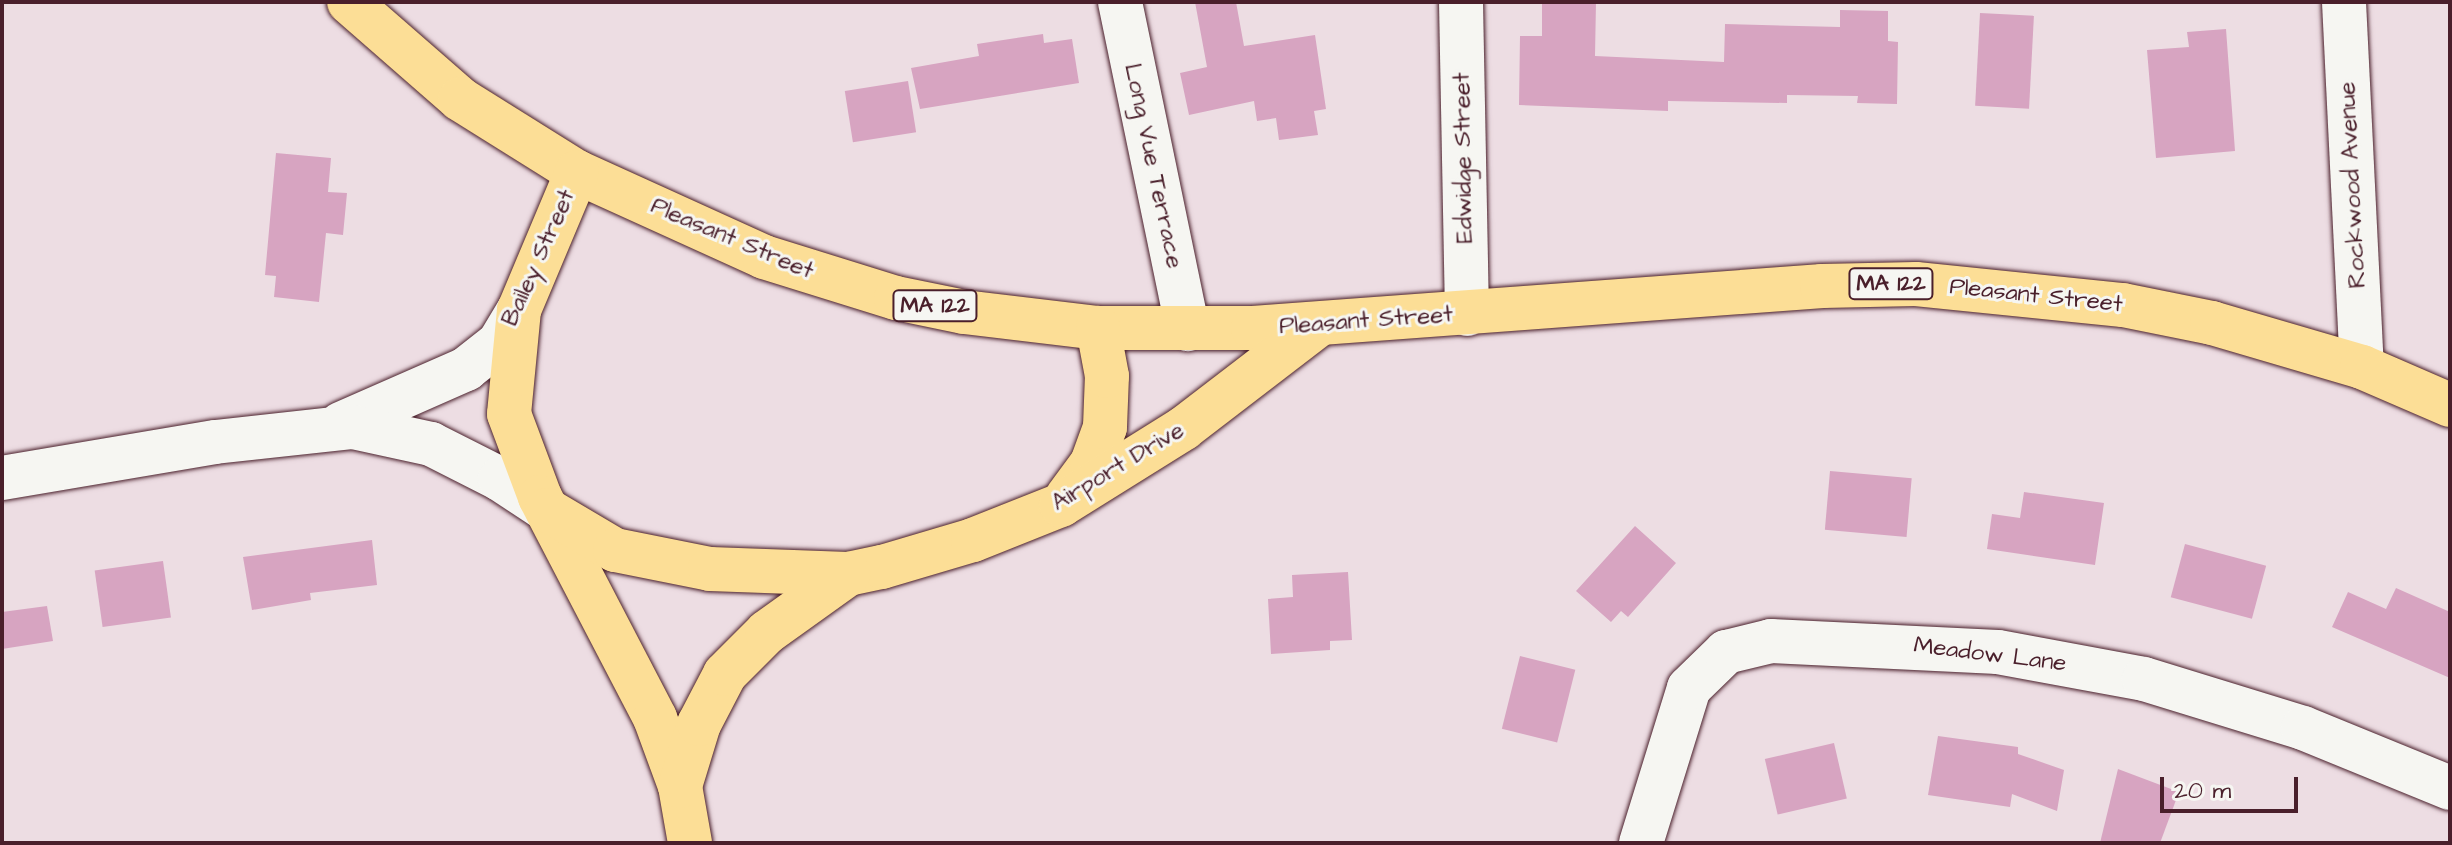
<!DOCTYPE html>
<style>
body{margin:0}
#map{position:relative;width:2452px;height:845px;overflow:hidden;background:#eddde3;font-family:"Architects Daughter",sans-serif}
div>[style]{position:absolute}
.building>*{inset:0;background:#d7a4c1;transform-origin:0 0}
.roads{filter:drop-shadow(0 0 2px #4a1f2b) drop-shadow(0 0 2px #4a1f2b)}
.minor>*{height:44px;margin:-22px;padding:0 22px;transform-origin:22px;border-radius:22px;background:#f6f6f2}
.major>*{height:44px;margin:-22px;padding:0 22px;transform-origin:22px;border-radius:22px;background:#fcde96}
span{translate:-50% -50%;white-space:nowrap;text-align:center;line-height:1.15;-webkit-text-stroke:6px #f6f6f2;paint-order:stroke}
.shield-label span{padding:2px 6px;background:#f6f6f2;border:2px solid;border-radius:6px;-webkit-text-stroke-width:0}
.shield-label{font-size:22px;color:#4a1f2b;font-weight:700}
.street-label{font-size:24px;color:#4a1f2b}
.frame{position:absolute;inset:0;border:4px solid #4a1f2b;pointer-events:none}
.scale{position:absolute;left:2160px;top:777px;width:138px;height:36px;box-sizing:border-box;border:4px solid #4a1f2b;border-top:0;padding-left:10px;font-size:24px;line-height:28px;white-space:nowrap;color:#4a1f2b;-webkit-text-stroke:6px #f6f6f2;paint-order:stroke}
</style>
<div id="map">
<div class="building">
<div style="clip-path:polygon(1195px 2px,1236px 2px,1244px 46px,1315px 35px,1326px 109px,1314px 111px,1318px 135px,1279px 140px,1276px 118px,1257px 121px,1254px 101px,1189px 115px,1180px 73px,1207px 67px)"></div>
<div style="clip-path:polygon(1542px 2px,1596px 2px,1595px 56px,1724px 62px,1725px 24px,1840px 27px,1840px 10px,1888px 11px,1888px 41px,1898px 42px,1897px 104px,1857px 103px,1858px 96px,1787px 95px,1787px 103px,1668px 101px,1668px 111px,1519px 105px,1520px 36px,1542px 36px)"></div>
<div style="left:1980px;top:13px;width:54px;height:93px;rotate:3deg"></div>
<div style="clip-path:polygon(2226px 29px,2235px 151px,2156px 158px,2147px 50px,2189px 47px,2187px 32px)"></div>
<div style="clip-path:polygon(1043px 34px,1044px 43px,1072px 39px,1079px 83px,920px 109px,911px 68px,979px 56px,977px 44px)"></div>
<div style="left:908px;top:81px;width:52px;height:64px;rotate:81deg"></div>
<div style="clip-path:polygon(276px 153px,331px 158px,328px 192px,347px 193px,343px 235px,326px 233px,319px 302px,274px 297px,276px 276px,265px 275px)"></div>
<div style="left:1830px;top:471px;width:82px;height:59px;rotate:5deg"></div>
<div style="clip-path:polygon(2024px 492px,2104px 503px,2095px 565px,1987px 549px,1992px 514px,2020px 518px)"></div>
<div style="clip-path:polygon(1635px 526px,1676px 563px,1628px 617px,1621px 611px,1611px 622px,1576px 591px)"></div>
<div style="clip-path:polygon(372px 540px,377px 585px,310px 593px,311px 600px,252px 610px,243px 557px)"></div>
<div style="left:2185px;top:544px;width:84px;height:55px;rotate:15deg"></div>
<div style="left:163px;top:561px;width:57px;height:69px;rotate:82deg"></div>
<div style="clip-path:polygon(1348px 572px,1352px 640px,1330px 641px,1330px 650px,1271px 654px,1268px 599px,1293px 597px,1292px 575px)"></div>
<div style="clip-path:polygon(2396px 588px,2450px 612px,2450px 678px,2332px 627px,2348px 592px,2386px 609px)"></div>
<div style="clip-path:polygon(47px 606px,53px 641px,2px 649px,2px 612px)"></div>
<div style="left:1520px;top:656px;width:57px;height:75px;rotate:14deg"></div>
<div style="clip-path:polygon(1938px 736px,2018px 747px,2018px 754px,2064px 770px,2057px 811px,2012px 794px,2010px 807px,1928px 795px)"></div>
<div style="left:1834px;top:743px;width:57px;height:71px;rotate:77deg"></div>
<div style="clip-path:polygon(2118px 769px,2179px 792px,2160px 843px,2100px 843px)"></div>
</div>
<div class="roads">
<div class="minor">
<div style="left:1120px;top:2px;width:334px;rotate:78.3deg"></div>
<div style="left:1461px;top:2px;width:312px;rotate:88.9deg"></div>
<div style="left:2344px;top:2px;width:365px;rotate:87.2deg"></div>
<div style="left:341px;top:424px;width:137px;rotate:-23.7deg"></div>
<div style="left:466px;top:369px;width:42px;rotate:-38.2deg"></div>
<div style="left:499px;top:343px;width:39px;rotate:-59deg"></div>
<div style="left:2px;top:478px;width:216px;rotate:-9.6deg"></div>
<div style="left:215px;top:442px;width:139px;rotate:-6.2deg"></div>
<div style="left:353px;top:427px;width:80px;rotate:12.3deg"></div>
<div style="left:431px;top:444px;width:77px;rotate:26.9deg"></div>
<div style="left:500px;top:479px;width:56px;rotate:33.4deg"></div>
<div style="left:1641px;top:843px;width:162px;rotate:-72.8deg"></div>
<div style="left:1689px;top:688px;width:52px;rotate:-44.2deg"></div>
<div style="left:1726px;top:652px;width:46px;rotate:-13.7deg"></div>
<div style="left:1771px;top:641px;width:227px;rotate:2.8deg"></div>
<div style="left:1998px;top:652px;width:148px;rotate:10.5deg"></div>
<div style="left:2144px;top:679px;width:166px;rotate:17.1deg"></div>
<div style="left:2303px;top:728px;width:159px;rotate:22.2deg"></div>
</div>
<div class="major">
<div style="left:349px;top:2px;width:147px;rotate:41.1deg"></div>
<div style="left:460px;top:99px;width:138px;rotate:32deg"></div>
<div style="left:577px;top:172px;width:205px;rotate:24.4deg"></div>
<div style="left:764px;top:257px;width:138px;rotate:17.3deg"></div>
<div style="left:896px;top:298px;width:69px;rotate:11.6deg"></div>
<div style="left:964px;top:312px;width:135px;rotate:6.8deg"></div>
<div style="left:1098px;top:328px;width:155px"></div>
<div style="left:1253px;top:328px;width:571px;rotate:-4.22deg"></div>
<div style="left:1822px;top:286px;width:94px;rotate:-1.2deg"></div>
<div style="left:1916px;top:284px;width:208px;rotate:5.8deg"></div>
<div style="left:2123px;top:305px;width:91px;rotate:11.4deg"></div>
<div style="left:2212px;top:323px;width:156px;rotate:16.3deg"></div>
<div style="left:2362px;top:367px;width:96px;rotate:23.4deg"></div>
<div style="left:577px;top:172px;width:150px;rotate:112.8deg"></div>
<div style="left:519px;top:310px;width:104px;rotate:95.5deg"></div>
<div style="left:509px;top:414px;width:89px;rotate:69.5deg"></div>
<div style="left:540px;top:497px;width:249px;rotate:62.5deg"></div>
<div style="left:655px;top:718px;width:72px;rotate:69.8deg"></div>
<div style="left:680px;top:786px;width:58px;rotate:80deg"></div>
<div style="left:1067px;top:497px;width:42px;rotate:-53.7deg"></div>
<div style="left:1092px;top:463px;width:38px;rotate:-70deg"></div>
<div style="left:1105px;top:427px;width:51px;rotate:-87.8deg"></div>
<div style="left:1107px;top:376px;width:49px;rotate:-100.6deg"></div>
<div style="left:547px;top:510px;width:79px;rotate:30.5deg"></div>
<div style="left:615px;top:550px;width:97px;rotate:11.3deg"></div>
<div style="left:710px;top:569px;width:138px;rotate:2.1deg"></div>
<div style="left:848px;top:574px;width:35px;rotate:-12deg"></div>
<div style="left:882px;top:567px;width:95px;rotate:-16.5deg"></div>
<div style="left:973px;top:540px;width:95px;rotate:-21.7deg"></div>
<div style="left:1061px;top:505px;width:145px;rotate:-32deg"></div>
<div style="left:1184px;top:428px;width:168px;rotate:-37.5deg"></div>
<div style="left:680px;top:786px;width:65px;rotate:-73deg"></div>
<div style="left:699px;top:724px;width:56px;rotate:-62.5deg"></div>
<div style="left:725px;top:674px;width:59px;rotate:-45deg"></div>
<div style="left:767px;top:632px;width:100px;rotate:-35.6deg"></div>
</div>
</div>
<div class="shield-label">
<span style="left:1891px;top:284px">MA 122</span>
<span style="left:935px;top:306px">MA 122</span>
</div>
<div class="street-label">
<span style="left:1464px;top:158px;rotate:-91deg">Edwidge Street</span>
<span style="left:1153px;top:166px;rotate:78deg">Long Vue Terrace</span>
<span style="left:2353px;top:185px;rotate:-93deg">Rockwood Avenue</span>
<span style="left:732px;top:239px;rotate:23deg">Pleasant Street</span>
<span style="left:539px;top:258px;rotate:-66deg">Bailey Street</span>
<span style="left:2036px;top:296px;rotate:6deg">Pleasant Street</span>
<span style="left:1366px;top:321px;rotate:-4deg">Pleasant Street</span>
<span style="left:1118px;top:467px;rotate:-31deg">Airport Drive</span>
<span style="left:1990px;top:655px;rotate:7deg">Meadow Lane</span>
</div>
<div class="frame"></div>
<div class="scale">20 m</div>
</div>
